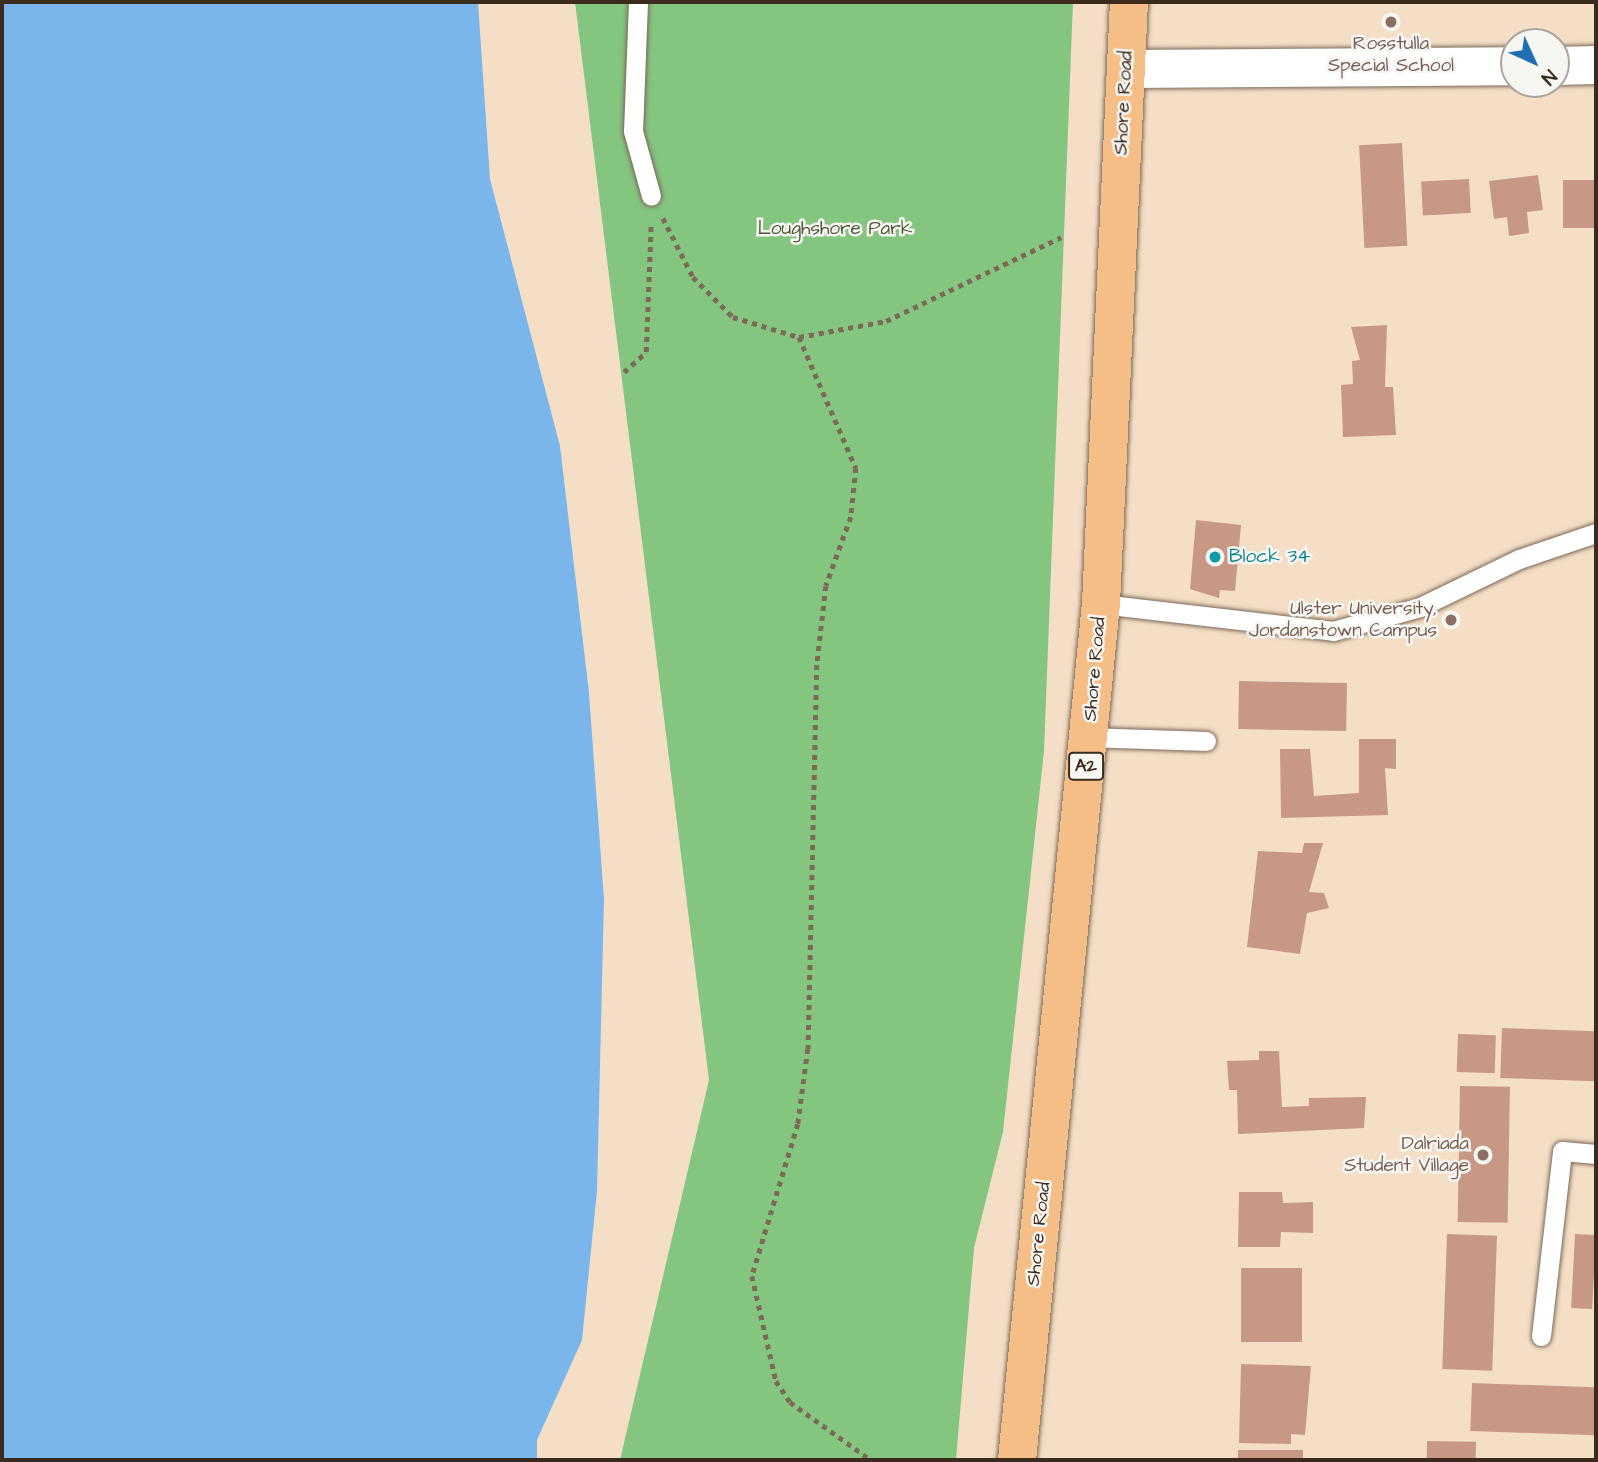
<!DOCTYPE html>
<style>
body{margin:0}
#map{position:relative;width:1598px;height:1462px;overflow:hidden;background:#f4dfc6;font-family:"Architects Daughter",sans-serif}
div>[style]{position:absolute}
.green>*{inset:0;background:#84c67f}
.water>*{inset:0;background:#7ab6ec}
.building>*{inset:0;background:#c79985;transform-origin:0 0}
.path>*{height:4.5px;margin-top:-2.25px;transform-origin:0;background:repeating-linear-gradient(90deg,#7c6959 0 5px,transparent 0 10px)}
.roads{filter:drop-shadow(0 0 2px #7c6959) drop-shadow(0 0 2px #7c6959)}
.service>*{height:19px;margin:-9.5px;padding:0 9.5px;transform-origin:9.5px;border-radius:9.5px;background:#fff}
.tertiary>*{height:38px;margin:-19px;padding:0 19px;transform-origin:19px;border-radius:19px;background:#fff}
.trunk>*{height:38px;margin:-19px;padding:0 19px;transform-origin:19px;border-radius:19px;background:#f6be87}
.dots>*{width:19px;height:19px;translate:-50% -50%;box-sizing:border-box;border:4px solid #f6f6f2;border-radius:50%}
span{translate:-50% -50%;white-space:nowrap;text-align:center;line-height:1.15;-webkit-text-stroke:5px #f6f6f2;paint-order:stroke}
.shield-label span{padding:2px 5px;background:#f6f6f2;border:2px solid;border-radius:5px;-webkit-text-stroke-width:0}
.shield-label{font-size:18px;color:#3b2a1e;font-weight:700}
.education-label{font-size:19px;color:#785e54}
.right{translate:-100% -50%;text-align:right}
.street-label{font-size:19px;color:#3b2a1e}
.park-label{font-size:19px;color:#51593b}
.culture-label{font-size:19px;color:#0d838f}
.left{translate:0 -50%;text-align:left}
.frame{position:absolute;inset:0;border:4px solid #3b2a1e;pointer-events:none}
.north{position:absolute;left:1500px;top:28px;width:70px;height:70px;box-sizing:border-box;background:#f6f6f2;border:2px solid #aba49d;border-radius:50%;rotate:135deg;font-size:19px;font-weight:700;line-height:28px;text-align:center;color:#3b2a1e}
.north::after{content:'';display:block;margin:auto;width:24px;height:32px;background:#1f6fb2;clip-path:polygon(50% 0,100% 100%,50% 72%,0 100%)}
</style>
<div id="map">
<div class="green">
<div style="clip-path:polygon(575px 2px,1073px 2px,1044px 751px,1003px 1132px,974px 1248px,956px 1460px,620px 1460px,709px 1080px)"></div>
</div>
<div class="water">
<div style="clip-path:polygon(2px 2px,478px 2px,490px 179px,560px 446px,589px 693px,604px 899px,597px 1191px,582px 1340px,537px 1440px,537px 1460px,2px 1460px)"></div>
</div>
<div class="building">
<div style="left:1402px;top:143px;width:103px;height:43px;rotate:87deg"></div>
<div style="clip-path:polygon(1538px 175px,1543px 210px,1527px 212px,1529px 233px,1509px 236px,1507px 217px,1494px 219px,1489px 181px)"></div>
<div style="left:1469px;top:179px;width:34px;height:48px;rotate:87deg"></div>
<div style="left:1596px;top:180px;width:48px;height:33px;rotate:90deg"></div>
<div style="clip-path:polygon(1387px 325px,1385px 387px,1393px 387px,1396px 435px,1343px 437px,1341px 385px,1353px 384px,1352px 361px,1360px 360px,1351px 327px)"></div>
<div style="clip-path:polygon(1196px 520px,1241px 525px,1235px 591px,1220px 590px,1219px 598px,1190px 589px)"></div>
<div style="left:1347px;top:683px;width:48px;height:108px;rotate:91deg"></div>
<div style="clip-path:polygon(1359px 739px,1396px 739px,1396px 769px,1385px 768px,1388px 815px,1281px 818px,1280px 749px,1310px 749px,1314px 796px,1359px 793px)"></div>
<div style="clip-path:polygon(1304px 843px,1323px 843px,1309px 892px,1324px 893px,1329px 908px,1307px 913px,1300px 954px,1247px 947px,1258px 851px,1302px 853px)"></div>
<div style="left:1502px;top:1028px;width:94px;height:50px;rotate:2deg"></div>
<div style="left:1458px;top:1034px;width:38px;height:38px;rotate:2deg"></div>
<div style="clip-path:polygon(1259px 1051px,1279px 1051px,1282px 1107px,1309px 1106px,1309px 1098px,1366px 1097px,1364px 1128px,1238px 1134px,1237px 1090px,1229px 1090px,1227px 1061px,1259px 1060px)"></div>
<div style="left:1460px;top:1086px;width:50px;height:136px;rotate:1deg"></div>
<div style="clip-path:polygon(1239px 1192px,1282px 1192px,1283px 1203px,1313px 1202px,1313px 1233px,1281px 1232px,1280px 1247px,1238px 1247px)"></div>
<div style="left:1447px;top:1234px;width:50px;height:135px;rotate:2deg"></div>
<div style="left:1575px;top:1234px;width:21px;height:74px;rotate:3deg"></div>
<div style="left:1302px;top:1268px;width:74px;height:61px;rotate:90deg"></div>
<div style="clip-path:polygon(1241px 1364px,1311px 1366px,1305px 1435px,1291px 1434px,1291px 1444px,1239px 1443px)"></div>
<div style="left:1472px;top:1383px;width:124px;height:48px;rotate:2deg"></div>
<div style="left:1427px;top:1441px;width:49px;height:19px;rotate:1deg"></div>
<div style="left:1303px;top:1450px;width:10px;height:65px;rotate:90deg"></div>
</div>
<div class="path">
<div style="left:663px;top:218px;width:66px;rotate:63deg"></div>
<div style="left:693px;top:277px;width:57px;rotate:45deg"></div>
<div style="left:733px;top:317px;width:69px;rotate:16.9deg"></div>
<div style="left:799px;top:337px;width:143px;rotate:66.5deg"></div>
<div style="left:856px;top:468px;width:49px;rotate:95.8deg"></div>
<div style="left:851px;top:517px;width:73px;rotate:109.9deg"></div>
<div style="left:826px;top:586px;width:80px;rotate:96.5deg"></div>
<div style="left:817px;top:665px;width:384px;rotate:91.3deg"></div>
<div style="left:808px;top:1049px;width:76px;rotate:97.6deg"></div>
<div style="left:798px;top:1124px;width:159px;rotate:106.8deg"></div>
<div style="left:752px;top:1276px;width:108px;rotate:77.1deg"></div>
<div style="left:776px;top:1381px;width:25px;rotate:56deg"></div>
<div style="left:790px;top:1402px;width:100px;rotate:35.6deg"></div>
<div style="left:799px;top:337px;width:88px;rotate:-10.4deg"></div>
<div style="left:886px;top:321px;width:194px;rotate:-25.6deg"></div>
<div style="left:624px;top:372px;width:30px;rotate:-42deg"></div>
<div style="left:646px;top:352px;width:130px;rotate:-87.8deg"></div>
</div>
<div class="roads">
<div class="service">
<div style="left:638px;top:2px;width:129px;rotate:92.2deg"></div>
<div style="left:633px;top:131px;width:67px;rotate:74.5deg"></div>
<div style="left:1101px;top:604px;width:234px;rotate:6.6deg"></div>
<div style="left:1333px;top:631px;width:90px;rotate:-15.4deg"></div>
<div style="left:1420px;top:607px;width:110px;rotate:-25.9deg"></div>
<div style="left:1519px;top:559px;width:81px;rotate:-18.7deg"></div>
<div style="left:1088px;top:737px;width:118px;rotate:1.9deg"></div>
<div style="left:1541px;top:1336px;width:186px;rotate:-83.5deg"></div>
<div style="left:1562px;top:1151px;width:34px;rotate:5deg"></div>
</div>
<div class="tertiary">
<div style="left:1556px;top:66px;width:40px;rotate:-1.4deg"></div>
<div style="left:1127px;top:69px;width:387px;rotate:-0.4deg"></div>
</div>
<div class="trunk">
<div style="left:1017px;top:1460px;width:860px;rotate:-84.4deg"></div>
<div style="left:1101px;top:604px;width:603px;rotate:-87.34deg"></div>
</div>
</div>
<div class="dots">
<div style="left:1391px;top:22px;background:#8d6e63"></div>
<div style="left:1215px;top:557px;background:#0f9aa8"></div>
<div style="left:1451px;top:620px;background:#8d6e63"></div>
<div style="left:1483px;top:1155px;background:#8d6e63"></div>
</div>
<div class="shield-label">
<span style="left:1086px;top:766px">A2</span>
</div>
<div class="education-label">
<span style="left:1391px;top:55px">Rosstulla<br>Special School</span>
<span class="right" style="left:1437px;top:620px">Ulster University,<br>Jordanstown Campus</span>
<span class="right" style="left:1469px;top:1155px">Dalriada<br>Student Village</span>
</div>
<div class="street-label">
<span style="left:1124px;top:103px;rotate:-87deg">Shore Road</span>
<span style="left:1095px;top:669px;rotate:-85deg">Shore Road</span>
<span style="left:1039px;top:1234px;rotate:-84deg">Shore Road</span>
</div>
<div class="park-label">
<span style="left:835px;top:229px">Loughshore Park</span>
</div>
<div class="culture-label">
<span class="left" style="left:1229px;top:557px">Block 34</span>
</div>
<div class="frame"></div>
<div class="north">N</div>
</div>
